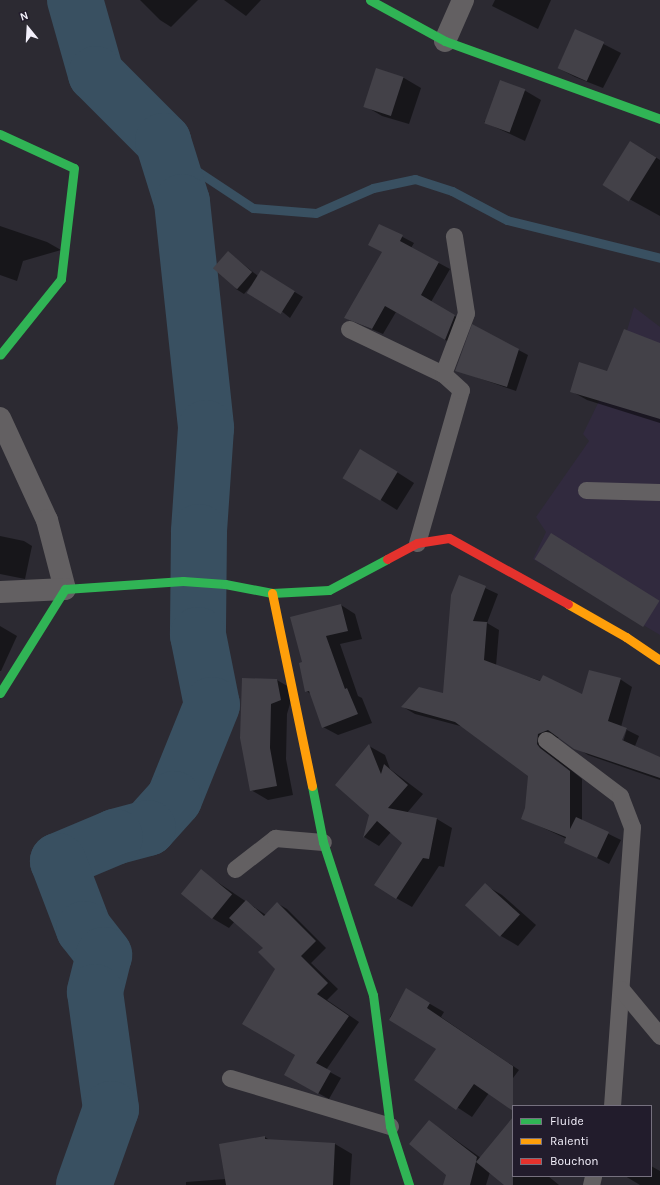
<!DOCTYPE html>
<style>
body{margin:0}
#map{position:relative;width:660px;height:1185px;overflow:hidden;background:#2c2a32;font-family:Karla,sans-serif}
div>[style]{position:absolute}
.built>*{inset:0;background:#312a3e}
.shadow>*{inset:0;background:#0007}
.stream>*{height:9px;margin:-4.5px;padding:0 4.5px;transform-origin:4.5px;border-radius:4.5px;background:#395061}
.river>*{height:56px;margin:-28px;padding:0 28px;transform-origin:28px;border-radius:28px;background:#395061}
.building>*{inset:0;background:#434148;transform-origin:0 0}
.lane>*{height:17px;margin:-8.5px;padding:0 8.5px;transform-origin:8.5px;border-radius:8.5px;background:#636062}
.street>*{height:22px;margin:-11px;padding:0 11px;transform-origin:11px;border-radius:11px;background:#636062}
.fast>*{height:9px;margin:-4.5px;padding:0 4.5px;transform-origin:4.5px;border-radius:4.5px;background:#30b455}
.slow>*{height:9px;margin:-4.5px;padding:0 4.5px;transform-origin:4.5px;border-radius:4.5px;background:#ff9f0a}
.jam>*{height:9px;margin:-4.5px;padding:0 4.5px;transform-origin:4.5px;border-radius:4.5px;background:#e5322d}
span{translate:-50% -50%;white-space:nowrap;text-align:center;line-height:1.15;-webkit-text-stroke:3px #221c2c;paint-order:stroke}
.legend{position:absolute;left:512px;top:1105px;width:140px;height:72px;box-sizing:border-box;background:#221c2c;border:1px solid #76717f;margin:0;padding:5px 7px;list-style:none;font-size:12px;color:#f3f0fb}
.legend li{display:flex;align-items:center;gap:8px;height:20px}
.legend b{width:20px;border:1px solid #76717f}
.north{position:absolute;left:8px;top:8px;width:40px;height:40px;-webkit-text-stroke:3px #221c2c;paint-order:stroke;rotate:342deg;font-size:11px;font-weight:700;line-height:16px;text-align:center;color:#f3f0fb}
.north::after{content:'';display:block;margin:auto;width:14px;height:18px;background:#f3f0fb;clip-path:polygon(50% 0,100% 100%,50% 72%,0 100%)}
</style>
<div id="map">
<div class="built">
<div style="clip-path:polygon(634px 307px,660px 327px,660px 635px,533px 559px,546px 532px,536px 517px,589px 441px,583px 434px,617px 364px)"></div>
</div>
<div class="shadow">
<div style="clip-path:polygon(140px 0,198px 0,171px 27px,160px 20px)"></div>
<div style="clip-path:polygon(224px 0,261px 0,246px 16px)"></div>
<div style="clip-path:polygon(495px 0,551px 0,538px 29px,492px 6px)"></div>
<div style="clip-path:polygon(576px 30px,621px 53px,603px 88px,575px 77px,558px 68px)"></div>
<div style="clip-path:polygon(377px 69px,404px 78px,421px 88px,409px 124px,382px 116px,365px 106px)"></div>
<div style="clip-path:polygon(524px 90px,541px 100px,525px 141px,484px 122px)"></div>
<div style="clip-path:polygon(646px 151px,660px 160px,660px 216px,604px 185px)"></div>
<div style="clip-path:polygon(380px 225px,414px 243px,411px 248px,450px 269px,431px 302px,465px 322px,456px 346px,396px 312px,383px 334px,345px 318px,383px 253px)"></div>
<div style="clip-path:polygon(0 226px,47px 242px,61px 250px,23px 261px,17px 281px,0 275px)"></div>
<div style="clip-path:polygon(228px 252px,258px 276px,270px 277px,303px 297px,290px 318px,251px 286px,244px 294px,236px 289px)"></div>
<div style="clip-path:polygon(473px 326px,528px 355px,516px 391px,456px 370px)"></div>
<div style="clip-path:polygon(660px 345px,660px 423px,587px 400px,571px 391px)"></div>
<div style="clip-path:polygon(378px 460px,414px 483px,397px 510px,381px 500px)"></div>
<div style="clip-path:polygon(0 536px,24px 541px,32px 546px,25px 579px,0 574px)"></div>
<div style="clip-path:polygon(evenodd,459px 576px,498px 594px,487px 623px,499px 630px,496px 666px,583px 695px,620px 679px,632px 687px,621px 727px,639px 736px,635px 746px,660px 758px,660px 780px,588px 755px,562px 738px,554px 738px,549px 752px,582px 779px,582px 821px,621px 840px,609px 864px,565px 842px,567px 839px,522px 818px,526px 808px,529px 775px,464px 727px,415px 714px,403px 707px,444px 694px,459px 576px,625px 729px,627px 729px,622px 745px,620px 744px,625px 729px)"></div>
<div style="clip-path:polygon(341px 605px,355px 614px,362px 639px,340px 644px,358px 696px,362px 698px,372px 723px,338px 735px,323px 727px,311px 694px,306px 691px,303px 662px)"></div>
<div style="clip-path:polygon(0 626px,17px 636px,1px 671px,0 671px)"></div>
<div style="clip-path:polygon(277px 680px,294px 690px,287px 714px,286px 759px,293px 795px,268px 800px,251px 790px,241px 738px)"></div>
<div style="clip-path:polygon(369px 746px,385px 755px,390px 769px,423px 794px,407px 813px,437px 819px,452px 828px,444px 867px,439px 866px,412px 907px,396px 898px,404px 843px,391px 832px,379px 846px,364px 837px,370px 814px)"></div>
<div style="clip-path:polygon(201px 871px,266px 915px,277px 903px,287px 909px,326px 948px,311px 963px,338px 989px,327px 1000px,359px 1022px,326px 1070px,341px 1078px,329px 1099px,296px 1081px,296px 1055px,276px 969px,264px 948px,235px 921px,229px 928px,212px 918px)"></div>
<div style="clip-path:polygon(485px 885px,502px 895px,536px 925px,518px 946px,501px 936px)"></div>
<div style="clip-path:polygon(406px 990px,444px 1012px,441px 1017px,519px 1070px,498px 1098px,489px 1093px,472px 1117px,416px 1080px,437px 1049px,390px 1017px)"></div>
<div style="clip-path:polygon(513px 1118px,513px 1176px,548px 1176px,559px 1185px,506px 1185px,490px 1172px,486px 1185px,444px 1185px,447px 1174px,429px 1121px,481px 1158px)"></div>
<div style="clip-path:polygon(265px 1137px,271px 1141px,335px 1144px,352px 1154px,350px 1185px,186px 1185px,186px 1182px,226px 1179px)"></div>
<div style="clip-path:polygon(651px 1166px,660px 1171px,660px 1185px,640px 1185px,625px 1176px,651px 1176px)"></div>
</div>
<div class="stream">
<div style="left:163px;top:141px;width:45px;rotate:41.4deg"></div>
<div style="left:197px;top:171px;width:67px;rotate:33.5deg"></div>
<div style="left:253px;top:208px;width:63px;rotate:4.5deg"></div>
<div style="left:316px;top:213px;width:62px;rotate:-23.7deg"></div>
<div style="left:373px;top:188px;width:43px;rotate:-12.1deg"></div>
<div style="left:415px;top:179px;width:39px;rotate:18deg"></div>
<div style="left:452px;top:191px;width:62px;rotate:27.8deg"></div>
<div style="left:507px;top:220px;width:158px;rotate:13.9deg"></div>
</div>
<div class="river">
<div style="left:75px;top:0;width:77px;rotate:74.2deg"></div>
<div style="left:96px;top:74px;width:95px;rotate:45deg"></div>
<div style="left:163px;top:141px;width:64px;rotate:72.7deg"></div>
<div style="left:182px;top:202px;width:227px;rotate:83.9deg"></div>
<div style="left:206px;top:428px;width:104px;rotate:93.9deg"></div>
<div style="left:199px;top:532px;width:103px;rotate:90.6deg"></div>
<div style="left:198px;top:635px;width:71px;rotate:78.7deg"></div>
<div style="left:212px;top:705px;width:101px;rotate:112deg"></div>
<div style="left:174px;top:799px;width:39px;rotate:132deg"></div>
<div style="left:148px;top:828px;width:34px;rotate:165deg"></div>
<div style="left:115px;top:837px;width:62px;rotate:157.2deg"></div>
<div style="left:58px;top:861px;width:73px;rotate:69.1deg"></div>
<div style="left:84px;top:929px;width:33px;rotate:52deg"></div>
<div style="left:104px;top:955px;width:38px;rotate:104deg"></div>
<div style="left:95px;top:992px;width:118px;rotate:82.2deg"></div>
<div style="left:111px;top:1109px;width:81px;rotate:109.6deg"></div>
</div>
<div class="building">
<div style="left:575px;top:29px;width:32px;height:43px;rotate:24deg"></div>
<div style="left:376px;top:68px;width:29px;height:41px;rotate:18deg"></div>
<div style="left:500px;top:80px;width:27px;height:46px;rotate:20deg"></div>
<div style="left:630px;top:141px;width:31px;height:52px;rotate:32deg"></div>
<div style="clip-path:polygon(379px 224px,403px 235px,400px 241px,439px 262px,421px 295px,455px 315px,445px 340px,385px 306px,372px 329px,344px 318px,382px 252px,368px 245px)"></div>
<div style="left:228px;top:251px;width:32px;height:23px;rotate:41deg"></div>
<div style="left:261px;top:270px;width:40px;height:27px;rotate:32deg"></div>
<div style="clip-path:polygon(472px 324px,519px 349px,507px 387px,455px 371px)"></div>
<div style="clip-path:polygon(624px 329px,660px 343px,660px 419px,570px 392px,579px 362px,607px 371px)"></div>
<div style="left:360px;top:449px;width:44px;height:34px;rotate:31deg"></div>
<div style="left:551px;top:533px;width:128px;height:31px;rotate:32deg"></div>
<div style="clip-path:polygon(459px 575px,486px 586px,473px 621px,487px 622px,484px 660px,540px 681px,543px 675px,582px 694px,589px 670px,621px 678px,608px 721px,627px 728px,622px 740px,660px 757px,660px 778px,574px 749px,548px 730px,538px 734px,537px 744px,540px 748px,570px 771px,570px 829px,576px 817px,609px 832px,597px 858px,564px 843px,566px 837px,521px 819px,525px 808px,528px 776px,455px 722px,401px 707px,419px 687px,443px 693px,451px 595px)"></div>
<div style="clip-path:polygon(341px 604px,348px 631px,326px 636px,345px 689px,347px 688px,358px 714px,322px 728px,309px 691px,305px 692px,299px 663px,302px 662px,290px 617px)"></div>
<div style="clip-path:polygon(242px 678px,277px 679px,281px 700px,271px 704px,270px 748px,277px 786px,250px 791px,240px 738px)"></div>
<div style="clip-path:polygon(369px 744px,381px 774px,384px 764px,408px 785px,388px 808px,437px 818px,429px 859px,423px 858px,396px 899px,374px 885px,402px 843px,377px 821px,363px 838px,369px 815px,335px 785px)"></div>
<div style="left:201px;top:869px;width:40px;height:32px;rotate:39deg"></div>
<div style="left:485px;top:883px;width:47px;height:30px;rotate:42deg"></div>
<div style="clip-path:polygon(246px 900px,264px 916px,277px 902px,316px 941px,301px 956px,328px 983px,317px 994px,349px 1016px,316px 1063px,331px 1071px,318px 1094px,284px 1075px,295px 1055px,242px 1024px,275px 969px,258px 952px,263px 948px,229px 918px)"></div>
<div style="clip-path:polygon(406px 988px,430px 1003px,427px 1008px,513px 1066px,513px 1111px,474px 1084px,456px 1110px,414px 1080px,436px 1049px,389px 1020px)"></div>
<div style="clip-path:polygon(513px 1117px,513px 1185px,504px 1185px,476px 1162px,470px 1185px,443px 1185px,446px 1175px,409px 1144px,429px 1120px,477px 1157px,476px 1162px)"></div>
<div style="clip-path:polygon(265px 1136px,265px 1139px,335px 1143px,333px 1185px,226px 1185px,219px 1144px)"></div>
</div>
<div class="lane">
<div style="left:349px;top:329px;width:104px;rotate:25.6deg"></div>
<div style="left:586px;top:490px;width:74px;rotate:1.5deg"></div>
<div style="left:417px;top:543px;width:159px;rotate:-74deg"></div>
<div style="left:461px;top:390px;width:24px;rotate:-138deg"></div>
<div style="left:443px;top:374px;width:65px;rotate:-69.3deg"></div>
<div style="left:466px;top:313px;width:78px;rotate:-98.9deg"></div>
<div style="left:546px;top:740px;width:93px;rotate:37.1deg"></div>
<div style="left:620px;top:796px;width:33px;rotate:69deg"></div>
<div style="left:632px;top:827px;width:280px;rotate:94.1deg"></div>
<div style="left:235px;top:869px;width:51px;rotate:-37.8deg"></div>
<div style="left:275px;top:838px;width:48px;rotate:4.8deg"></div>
<div style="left:621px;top:989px;width:61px;rotate:50.3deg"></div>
<div style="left:230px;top:1078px;width:167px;rotate:16.7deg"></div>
<div style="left:591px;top:1185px;width:9px;rotate:-77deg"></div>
</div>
<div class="street">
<div style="left:445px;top:41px;width:45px;rotate:-66.3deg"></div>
<div style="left:0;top:418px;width:112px;rotate:65.3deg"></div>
<div style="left:47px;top:520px;width:71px;rotate:75.4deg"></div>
<div style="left:65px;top:589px;width:65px;rotate:177.4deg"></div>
</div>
<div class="fast">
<div style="left:370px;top:0;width:85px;rotate:28.7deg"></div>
<div style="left:445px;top:41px;width:229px;rotate:19.9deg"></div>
<div style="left:0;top:134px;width:81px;rotate:24.7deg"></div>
<div style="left:74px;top:168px;width:112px;rotate:96.7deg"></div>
<div style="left:61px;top:279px;width:97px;rotate:128.8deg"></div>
<div style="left:0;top:693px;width:123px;rotate:-58deg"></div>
<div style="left:65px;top:589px;width:118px;rotate:-3.9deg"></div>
<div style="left:183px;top:581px;width:42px;rotate:4.1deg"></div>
<div style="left:225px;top:584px;width:48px;rotate:10.8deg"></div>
<div style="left:272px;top:593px;width:57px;rotate:-3deg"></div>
<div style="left:329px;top:590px;width:66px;rotate:-28.1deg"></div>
<div style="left:312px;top:786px;width:57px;rotate:78.9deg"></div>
<div style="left:323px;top:842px;width:161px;rotate:71.9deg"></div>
<div style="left:373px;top:995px;width:132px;rotate:82.6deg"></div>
<div style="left:390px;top:1126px;width:62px;rotate:72.1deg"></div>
</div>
<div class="slow">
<div style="left:272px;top:593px;width:197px;rotate:78.3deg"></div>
<div style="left:568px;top:604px;width:67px;rotate:29.6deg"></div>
<div style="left:626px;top:637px;width:41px;rotate:34.1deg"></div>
</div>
<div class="jam">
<div style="left:387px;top:559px;width:34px;rotate:-28deg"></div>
<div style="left:417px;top:543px;width:32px;rotate:-9deg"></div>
<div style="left:449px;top:538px;width:136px;rotate:29deg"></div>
</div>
<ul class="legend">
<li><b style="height:5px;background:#30b455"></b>Fluide</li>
<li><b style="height:5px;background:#ff9f0a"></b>Ralenti</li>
<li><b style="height:5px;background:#e5322d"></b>Bouchon</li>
</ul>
<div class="north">N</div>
</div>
